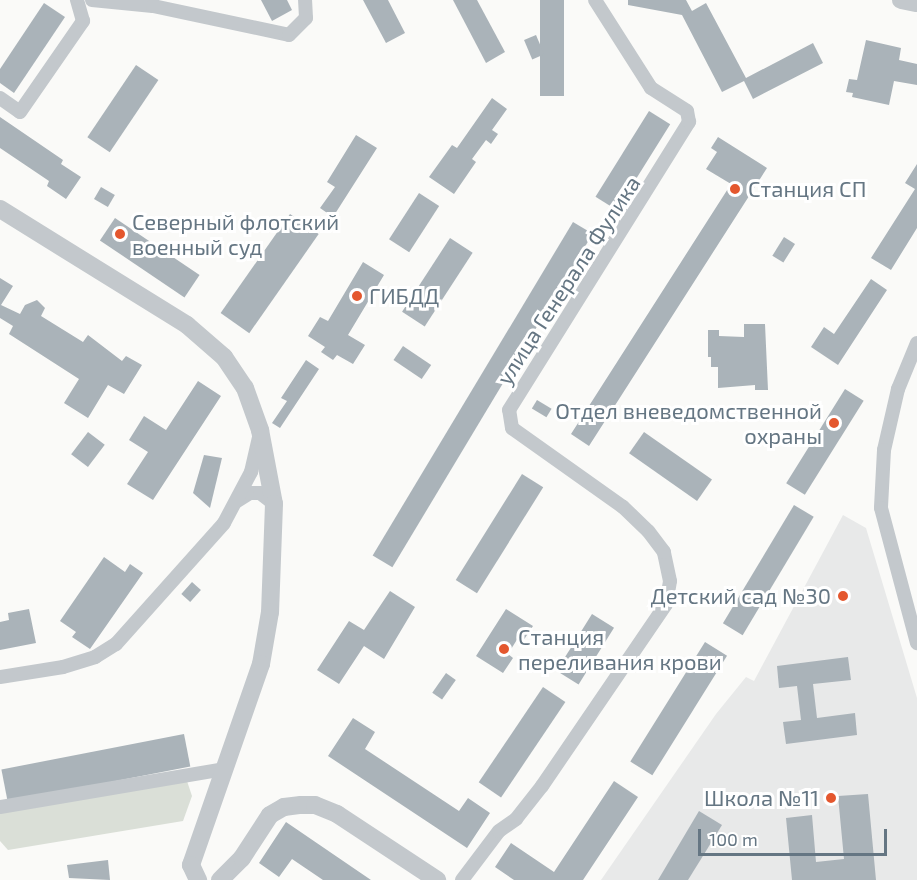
<!DOCTYPE html>
<meta charset="utf-8">
<style>
body{margin:0}
#map{position:relative;width:917px;height:880px;overflow:hidden;background:#fafaf8;font-family:"Exo 2",sans-serif}
div>[style]{position:absolute}
.built>*{inset:0;background:#e8e9e9}
.green>*{inset:0;background:#dadfd7}
.building>*{inset:0;background:#aab3b9;transform-origin:0 0}
.minor>*{height:14px;margin:-7px;padding:0 7px;transform-origin:7px;border-radius:7px;background:#c3c8cc}
.tertiary>*{height:18px;margin:-9px;padding:0 9px;transform-origin:9px;border-radius:9px;background:#c3c8cc}
.dots>*{width:16px;height:16px;translate:-50% -50%;box-sizing:border-box;border:3px solid #fff;border-radius:50%}
span{translate:-50% -50%;white-space:nowrap;text-align:center;line-height:1.15;-webkit-text-stroke:6px #fff;paint-order:stroke}
.poi-label{font-size:22px;color:#657683}
.left{translate:0 -50%;text-align:left}
.right{translate:-100% -50%;text-align:right}
.street-label{font-size:22px;color:#657683}
.scale{position:absolute;left:698px;top:829px;width:189px;height:27px;box-sizing:border-box;border:3px solid #657683;border-top:0;padding-left:8px;font-size:18px;line-height:21px;white-space:nowrap;color:#657683;-webkit-text-stroke:4px #fff;paint-order:stroke}
</style>
<div id="map">
<div class="built">
<div style="clip-path:polygon(843px 515px,866px 528px,917px 698px,917px 880px,601px 880px,716px 714px,746px 677px,754px 681px)"></div>
</div>
<div class="green">
<div style="clip-path:polygon(187px 781px,192px 796px,183px 821px,8px 850px,0 841px,0 810px)"></div>
</div>
<div class="building">
<div style="clip-path:polygon(261px 0,287px 0,292px 10px,272px 21px)"></div>
<div style="clip-path:polygon(363px 0,388px 0,405px 33px,386px 43px)"></div>
<div style="clip-path:polygon(453px 0,477px 0,505px 52px,486px 63px)"></div>
<div style="left:540px;top:0;width:24px;height:96px"></div>
<div style="clip-path:polygon(628px 0,686px 0,692px 11px,706px 3px,746px 78px,813px 43px,823px 63px,753px 99px,744px 81px,722px 92px,682px 15px,628px 5px)"></div>
<div style="clip-path:polygon(44px 3px,65px 17px,14px 93px,0 83px,0 69px)"></div>
<div style="left:536px;top:35px;width:21px;height:13px;rotate:67deg"></div>
<div style="clip-path:polygon(866px 40px,901px 48px,899px 60px,917px 64px,917px 85px,894px 81px,889px 105px,852px 97px,853px 93px,846px 92px,849px 79px,857px 80px)"></div>
<div style="left:136px;top:65px;width:27px;height:87px;rotate:34deg"></div>
<div style="clip-path:polygon(492px 98px,507px 109px,492px 130px,498px 134px,491px 144px,486px 140px,472px 159px,476px 162px,454px 194px,429px 177px,452px 145px,457px 148px)"></div>
<div style="left:649px;top:111px;width:25px;height:101px;rotate:32deg"></div>
<div style="clip-path:polygon(0 117px,63px 160px,61px 164px,81px 177px,66px 199px,47px 186px,49px 181px,0 148px)"></div>
<div style="clip-path:polygon(356px 135px,377px 148px,333px 217px,320px 208px,335px 187px,327px 182px)"></div>
<div style="clip-path:polygon(718px 137px,767px 168px,589px 446px,571px 434px,731px 184px,706px 169px,717px 152px,711px 148px)"></div>
<div style="clip-path:polygon(917px 164px,917px 228px,891px 270px,871px 258px,915px 189px,905px 183px)"></div>
<div style="left:101px;top:187px;width:16px;height:14px;rotate:30deg"></div>
<div style="left:419px;top:193px;width:24px;height:55px;rotate:33deg"></div>
<div style="left:290px;top:214px;width:35px;height:121px;rotate:35deg"></div>
<div style="left:115px;top:218px;width:102px;height:27px;rotate:34deg"></div>
<div style="left:573px;top:222px;width:23px;height:389px;rotate:31deg"></div>
<div style="left:784px;top:237px;width:13px;height:22px;rotate:32deg"></div>
<div style="left:450px;top:238px;width:27px;height:88px;rotate:33deg"></div>
<div style="clip-path:polygon(363px 262px,384px 275px,348px 335px,365px 345px,353px 364px,337px 355px,333px 360px,321px 352px,325px 347px,308px 336px,320px 317px,328px 321px)"></div>
<div style="clip-path:polygon(0 278px,13px 286px,1px 305px,20px 314px,25px 305px,37px 300px,45px 308px,41px 316px,83px 342px,88px 335px,122px 361px,126px 356px,142px 365px,124px 394px,108px 385px,88px 418px,64px 403px,79px 379px,9px 334px,13px 326px,0 318px)"></div>
<div style="clip-path:polygon(871px 279px,887px 290px,838px 365px,811px 347px,824px 327px,834px 334px)"></div>
<div style="clip-path:polygon(744px 324px,765px 324px,768px 390px,755px 390px,755px 385px,718px 388px,718px 367px,711px 367px,711px 357px,708px 357px,708px 330px,719px 330px,719px 336px,744px 337px)"></div>
<div style="left:403px;top:346px;width:34px;height:17px;rotate:34deg"></div>
<div style="clip-path:polygon(306px 360px,319px 369px,280px 428px,272px 423px,287px 401px,281px 398px)"></div>
<div style="clip-path:polygon(198px 381px,221px 396px,153px 500px,127px 484px,148px 452px,129px 440px,144px 416px,166px 430px)"></div>
<div style="left:845px;top:389px;width:22px;height:111px;rotate:32deg"></div>
<div style="left:537px;top:400px;width:17px;height:10px;rotate:31deg"></div>
<div style="left:88px;top:432px;width:21px;height:28px;rotate:37deg"></div>
<div style="left:644px;top:432px;width:83px;height:26px;rotate:35deg"></div>
<div style="clip-path:polygon(204px 455px,222px 458px,210px 508px,193px 493px)"></div>
<div style="left:522px;top:474px;width:25px;height:125px;rotate:32deg"></div>
<div style="left:794px;top:505px;width:23px;height:138px;rotate:31deg"></div>
<div style="clip-path:polygon(104px 557px,125px 572px,130px 564px,143px 573px,90px 649px,72px 637px,76px 632px,60px 621px)"></div>
<div style="left:192px;top:582px;width:12px;height:16px;rotate:42deg"></div>
<div style="clip-path:polygon(390px 591px,415px 607px,384px 659px,364px 646px,339px 684px,317px 670px,349px 621px,364px 630px)"></div>
<div style="clip-path:polygon(29px 609px,36px 643px,0 650px,0 622px,9px 620px,8px 613px)"></div>
<div style="clip-path:polygon(506px 609px,533px 626px,523px 641px,518px 638px,508px 654px,513px 658px,503px 673px,476px 656px)"></div>
<div style="left:592px;top:614px;width:26px;height:67px;rotate:32deg"></div>
<div style="left:705px;top:642px;width:26px;height:141px;rotate:32deg"></div>
<div style="clip-path:polygon(848px 657px,851px 680px,813px 684px,817px 718px,855px 713px,857px 735px,786px 744px,783px 722px,801px 720px,797px 686px,779px 688px,777px 666px)"></div>
<div style="left:446px;top:673px;width:12px;height:24px;rotate:35deg"></div>
<div style="left:543px;top:687px;width:27px;height:115px;rotate:34deg"></div>
<div style="clip-path:polygon(353px 718px,375px 732px,365px 749px,459px 811px,468px 798px,490px 813px,467px 848px,328px 756px)"></div>
<div style="left:184px;top:734px;width:33px;height:186px;rotate:79deg"></div>
<div style="clip-path:polygon(614px 781px,638px 797px,583px 880px,514px 880px,495px 867px,511px 843px,554px 872px)"></div>
<div style="clip-path:polygon(868px 794px,876px 880px,792px 880px,786px 818px,812px 815px,816px 862px,844px 859px,838px 796px)"></div>
<div style="clip-path:polygon(699px 811px,722px 825px,706px 851px,688px 880px,658px 880px)"></div>
<div style="clip-path:polygon(286px 822px,371px 880px,323px 880px,292px 859px,279px 877px,259px 863px)"></div>
<div style="clip-path:polygon(108px 860px,110px 880px,69px 878px,67px 865px)"></div>
</div>
<div class="minor">
<div style="left:92px;top:0;width:61px;rotate:5.6deg"></div>
<div style="left:153px;top:6px;width:139px;rotate:12deg"></div>
<div style="left:289px;top:35px;width:24px;rotate:-45deg"></div>
<div style="left:306px;top:18px;width:18px;rotate:-93deg"></div>
<div style="left:0;top:98px;width:24px;rotate:35deg"></div>
<div style="left:20px;top:112px;width:111px;rotate:-55.3deg"></div>
<div style="left:83px;top:21px;width:22px;rotate:-106deg"></div>
<div style="left:917px;top:343px;width:50px;rotate:112.4deg"></div>
<div style="left:898px;top:389px;width:63px;rotate:102.9deg"></div>
<div style="left:884px;top:450px;width:58px;rotate:93deg"></div>
<div style="left:881px;top:508px;width:140px;rotate:75.1deg"></div>
<div style="left:237px;top:501px;width:15px;rotate:-32deg"></div>
<div style="left:250px;top:493px;width:10px"></div>
<div style="left:260px;top:493px;width:18px;rotate:38deg"></div>
<div style="left:0;top:677px;width:64px;rotate:-9deg"></div>
<div style="left:63px;top:667px;width:34px;rotate:-17deg"></div>
<div style="left:95px;top:657px;width:25px;rotate:-32deg"></div>
<div style="left:116px;top:644px;width:162px;rotate:-48.2deg"></div>
<div style="left:224px;top:523px;width:58px;rotate:-62.1deg"></div>
<div style="left:251px;top:472px;width:35px;rotate:-77deg"></div>
<div style="left:0;top:807px;width:227px;rotate:-9.6deg"></div>
<div style="left:462px;top:880px;width:61px;rotate:-52.9deg"></div>
<div style="left:499px;top:831px;width:21px;rotate:-35deg"></div>
<div style="left:516px;top:819px;width:42px;rotate:-51.8deg"></div>
<div style="left:542px;top:786px;width:220px;rotate:-55.7deg"></div>
<div style="left:666px;top:604px;width:23px;rotate:-80deg"></div>
<div style="left:670px;top:581px;width:30px;rotate:-102deg"></div>
<div style="left:664px;top:552px;width:26px;rotate:-127deg"></div>
<div style="left:648px;top:531px;width:35px;rotate:-136deg"></div>
<div style="left:623px;top:507px;width:136px;rotate:-144.6deg"></div>
<div style="left:512px;top:428px;width:18px;rotate:-99deg"></div>
<div style="left:509px;top:410px;width:340px;rotate:-58deg"></div>
<div style="left:689px;top:122px;width:11px;rotate:-100deg"></div>
<div style="left:687px;top:111px;width:43px;rotate:-147.4deg"></div>
<div style="left:651px;top:88px;width:104px;rotate:-122.5deg"></div>
</div>
<div class="tertiary">
<div style="left:901px;top:0;width:16px;rotate:11deg"></div>
<div style="left:0;top:209px;width:220px;rotate:31.8deg"></div>
<div style="left:187px;top:325px;width:49px;rotate:40.9deg"></div>
<div style="left:224px;top:357px;width:37px;rotate:56deg"></div>
<div style="left:245px;top:388px;width:45px;rotate:70.3deg"></div>
<div style="left:260px;top:430px;width:75px;rotate:79.3deg"></div>
<div style="left:274px;top:504px;width:108px;rotate:92.1deg"></div>
<div style="left:270px;top:612px;width:53px;rotate:99.8deg"></div>
<div style="left:261px;top:664px;width:213px;rotate:109.2deg"></div>
<div style="left:191px;top:865px;width:17px;rotate:65deg"></div>
<div style="left:220px;top:880px;width:31px;rotate:-45deg"></div>
<div style="left:242px;top:858px;width:51px;rotate:-56.9deg"></div>
<div style="left:270px;top:815px;width:16px;rotate:-30deg"></div>
<div style="left:284px;top:807px;width:17px;rotate:-7deg"></div>
<div style="left:301px;top:805px;width:14px"></div>
<div style="left:315px;top:805px;width:24px;rotate:22deg"></div>
<div style="left:337px;top:814px;width:120px;rotate:33.4deg"></div>
</div>
<div class="dots">
<div style="left:735px;top:189px;background:#e4572e"></div>
<div style="left:120px;top:234px;background:#e4572e"></div>
<div style="left:357px;top:296px;background:#e4572e"></div>
<div style="left:834px;top:423px;background:#e4572e"></div>
<div style="left:843px;top:596px;background:#e4572e"></div>
<div style="left:504px;top:649px;background:#e4572e"></div>
<div style="left:831px;top:798px;background:#e4572e"></div>
</div>
<div class="poi-label">
<span class="left" style="left:748px;top:189px">Станция СП</span>
<span class="left" style="left:132px;top:234px">Северный флотский<br>военный суд</span>
<span class="left" style="left:369px;top:296px">ГИБДД</span>
<span class="right" style="left:822px;top:423px">Отдел вневедомственной<br>охраны</span>
<span class="right" style="left:831px;top:596px">Детский сад №30</span>
<span class="left" style="left:518px;top:649px">Станция<br>переливания крови</span>
<span class="right" style="left:819px;top:798px">Школа №11</span>
</div>
<div class="street-label">
<span style="left:568px;top:280px;rotate:-57deg">улица Генерала Фулика</span>
</div>
<div class="scale">100 m</div>
</div>
